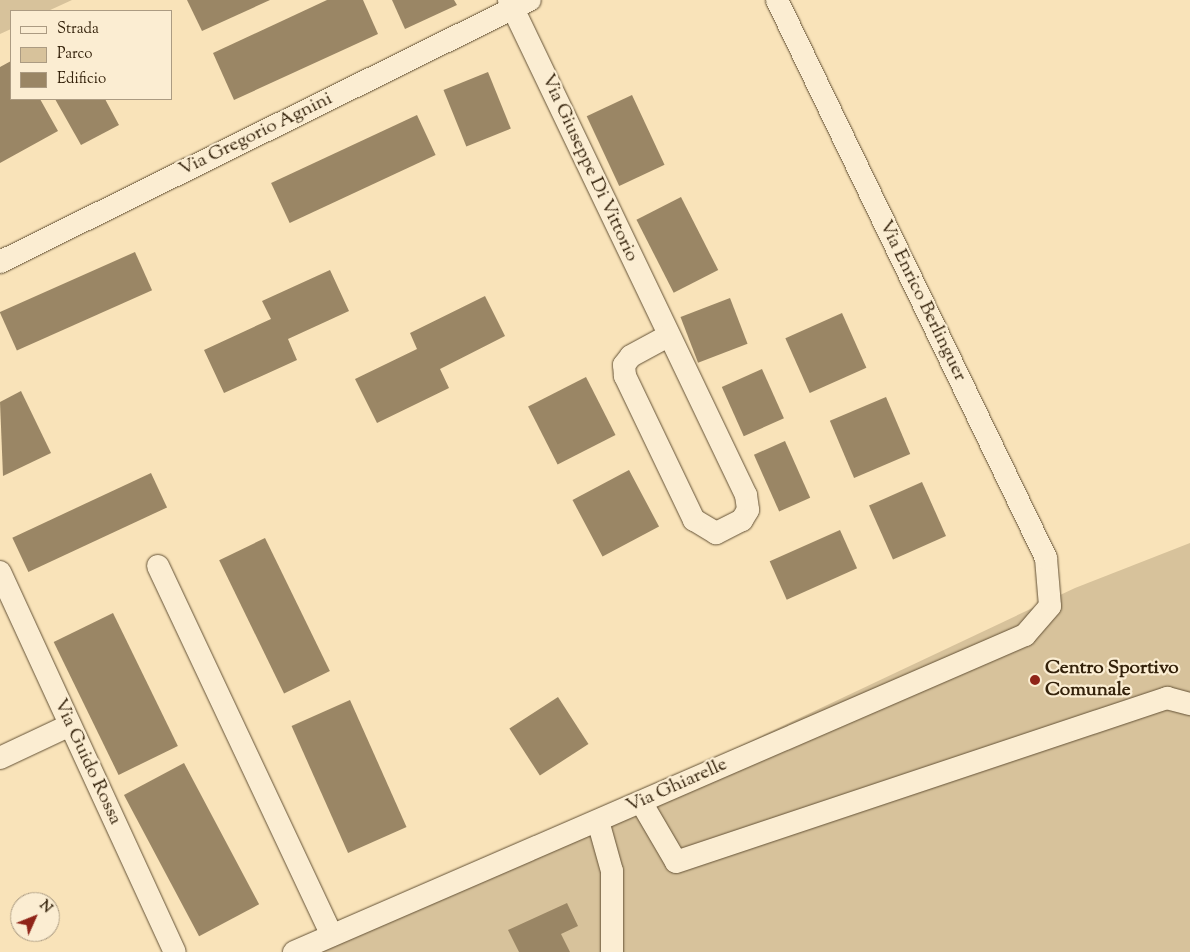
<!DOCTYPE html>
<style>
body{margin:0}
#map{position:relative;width:1190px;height:952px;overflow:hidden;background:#f9e3b9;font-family:"Sorts Mill Goudy",serif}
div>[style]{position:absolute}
.green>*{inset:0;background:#d7c29b}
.building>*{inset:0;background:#9a8665;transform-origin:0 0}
.roads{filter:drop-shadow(0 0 1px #645236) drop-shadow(0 0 1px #645236)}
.minor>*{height:22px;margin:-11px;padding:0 11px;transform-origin:11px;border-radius:11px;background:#fbedd2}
.dots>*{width:14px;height:14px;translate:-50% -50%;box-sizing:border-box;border:2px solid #fbedd2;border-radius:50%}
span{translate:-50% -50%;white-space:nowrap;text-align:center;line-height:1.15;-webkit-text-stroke:4.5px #fbedd2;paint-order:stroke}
.street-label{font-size:19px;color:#33210a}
.poi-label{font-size:19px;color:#33210a;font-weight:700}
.left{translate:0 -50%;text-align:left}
.legend{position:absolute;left:10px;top:10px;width:162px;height:90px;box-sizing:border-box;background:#fbedd2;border:1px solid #ab9b82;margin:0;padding:6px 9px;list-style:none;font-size:15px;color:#33210a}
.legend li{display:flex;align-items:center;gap:10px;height:25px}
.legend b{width:25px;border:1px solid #ab9b82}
.north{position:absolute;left:10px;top:892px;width:50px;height:50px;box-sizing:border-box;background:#fbedd2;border:1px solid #ab9b82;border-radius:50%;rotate:46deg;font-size:14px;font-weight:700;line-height:20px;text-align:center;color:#33210a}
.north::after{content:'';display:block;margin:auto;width:18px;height:22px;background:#8f2418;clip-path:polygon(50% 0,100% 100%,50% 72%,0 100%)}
</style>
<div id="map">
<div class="green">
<div style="clip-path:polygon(0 0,72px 0,48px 11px,11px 11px,11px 29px,0 34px)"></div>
<div style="clip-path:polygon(1190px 543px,1190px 952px,316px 952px,478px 870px,1075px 588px)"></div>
</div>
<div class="building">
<div style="clip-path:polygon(187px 0,270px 0,202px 31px)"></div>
<div style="clip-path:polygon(327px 0,363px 0,378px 34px,234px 100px,213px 53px)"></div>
<div style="clip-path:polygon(392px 0,454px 0,457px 5px,405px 29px)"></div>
<div style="clip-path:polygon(11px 61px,11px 99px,40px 99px,58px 131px,0 163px,0 67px)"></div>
<div style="left:488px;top:72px;width:61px;height:48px;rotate:68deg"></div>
<div style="left:632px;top:95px;width:77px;height:50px;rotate:65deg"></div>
<div style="clip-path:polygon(55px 99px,105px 99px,119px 125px,81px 145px)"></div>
<div style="left:417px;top:115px;width:44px;height:161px;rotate:65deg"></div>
<div style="left:681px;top:197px;width:82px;height:50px;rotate:63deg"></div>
<div style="left:135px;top:252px;width:42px;height:148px;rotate:66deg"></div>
<div style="clip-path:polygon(330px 270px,349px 311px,288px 339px,297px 360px,224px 393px,204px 350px,271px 319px,262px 301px)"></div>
<div style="clip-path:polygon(485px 296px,505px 336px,440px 369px,449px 388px,377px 423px,355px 379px,417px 349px,410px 333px)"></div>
<div style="left:730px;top:298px;width:49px;height:53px;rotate:69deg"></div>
<div style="left:842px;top:313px;width:60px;height:62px;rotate:66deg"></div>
<div style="left:762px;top:369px;width:54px;height:44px;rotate:66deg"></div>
<div style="left:586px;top:377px;width:65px;height:65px;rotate:63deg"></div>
<div style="clip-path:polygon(21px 391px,51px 453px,3px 476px,0 402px)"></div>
<div style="left:886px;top:397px;width:62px;height:61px;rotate:67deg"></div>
<div style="left:785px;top:441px;width:62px;height:34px;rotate:66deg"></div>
<div style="left:629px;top:470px;width:64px;height:64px;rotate:62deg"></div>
<div style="left:151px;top:473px;width:38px;height:153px;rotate:65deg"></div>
<div style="left:922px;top:482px;width:59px;height:58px;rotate:66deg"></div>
<div style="left:840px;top:530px;width:42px;height:77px;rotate:66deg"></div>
<div style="left:265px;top:538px;width:148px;height:51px;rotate:64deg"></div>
<div style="left:113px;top:613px;width:148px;height:66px;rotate:64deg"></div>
<div style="left:558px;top:697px;width:56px;height:58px;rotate:57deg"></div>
<div style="left:350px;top:700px;width:139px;height:64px;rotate:66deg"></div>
<div style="left:184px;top:763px;width:160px;height:68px;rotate:62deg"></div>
<div style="clip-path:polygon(567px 903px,578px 926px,561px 934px,570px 952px,519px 952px,508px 930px)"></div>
</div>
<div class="roads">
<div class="minor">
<div style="left:509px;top:0;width:549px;rotate:64.42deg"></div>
<div style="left:746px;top:495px;width:15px;rotate:82deg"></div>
<div style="left:748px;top:510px;width:12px;rotate:121deg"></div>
<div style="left:742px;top:520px;width:29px;rotate:153deg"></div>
<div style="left:716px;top:533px;width:26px;rotate:-149deg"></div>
<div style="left:694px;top:520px;width:160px;rotate:-115.6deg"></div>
<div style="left:625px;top:376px;width:11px;rotate:-95deg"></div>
<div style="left:624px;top:365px;width:11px;rotate:-52deg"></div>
<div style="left:631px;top:356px;width:42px;rotate:-28.4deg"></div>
<div style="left:0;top:262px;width:591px;rotate:-26.31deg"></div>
<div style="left:158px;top:566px;width:408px;rotate:64.8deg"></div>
<div style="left:0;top:572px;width:418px;rotate:65.3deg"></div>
<div style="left:0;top:758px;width:77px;rotate:-25.2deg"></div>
<div style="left:641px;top:802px;width:69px;rotate:59.7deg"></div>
<div style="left:676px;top:862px;width:518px;rotate:-18.47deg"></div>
<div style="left:1167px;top:698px;width:24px;rotate:15deg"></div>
<div style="left:598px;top:821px;width:52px;rotate:74.4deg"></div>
<div style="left:612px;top:871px;width:81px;rotate:90deg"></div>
<div style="left:294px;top:952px;width:797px;rotate:-23.44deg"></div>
<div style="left:1025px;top:635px;width:38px;rotate:-49deg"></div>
<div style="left:1050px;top:606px;width:48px;rotate:-94.8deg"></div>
<div style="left:1046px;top:558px;width:619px;rotate:-115.74deg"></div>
</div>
</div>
<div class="dots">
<div style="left:1035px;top:680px;background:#8f2418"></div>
</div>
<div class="street-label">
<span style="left:256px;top:135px;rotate:-26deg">Via Gregorio Agnini</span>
<span style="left:589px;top:168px;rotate:65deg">Via Giuseppe Di Vittorio</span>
<span style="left:922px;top:301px;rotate:64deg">Via Enrico Berlinguer</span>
<span style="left:87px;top:762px;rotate:65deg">Via Guido Rossa</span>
<span style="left:677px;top:786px;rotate:-24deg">Via Ghiarelle</span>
</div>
<div class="poi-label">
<span class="left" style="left:1045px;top:680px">Centro Sportivo<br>Comunale</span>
</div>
<ul class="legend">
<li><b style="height:6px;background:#fbedd2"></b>Strada</li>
<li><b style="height:14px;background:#d7c29b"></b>Parco</li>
<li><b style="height:14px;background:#9a8665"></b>Edificio</li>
</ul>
<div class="north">N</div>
</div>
